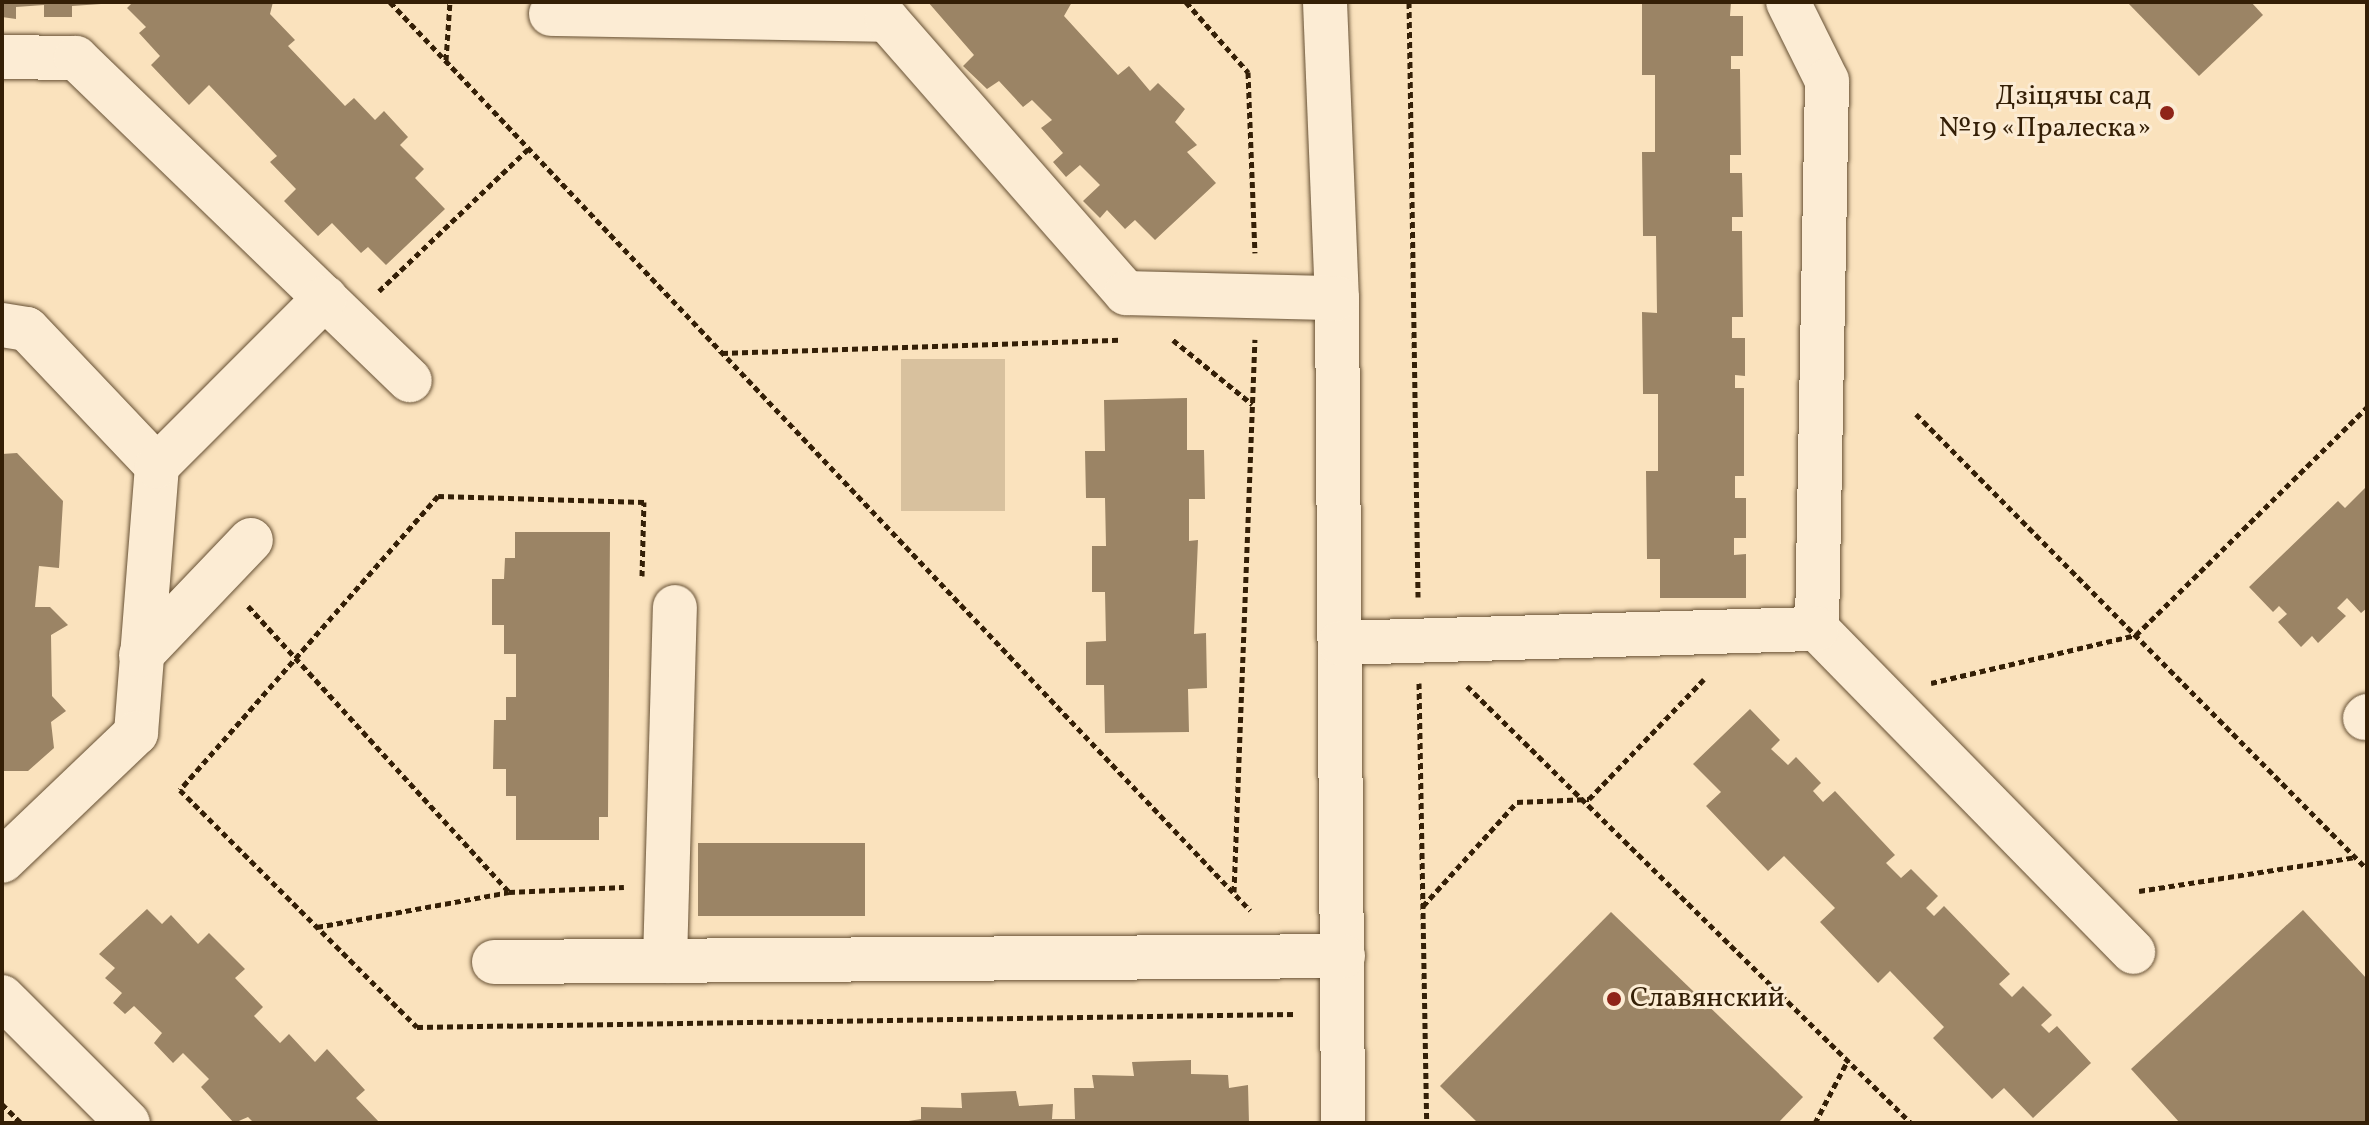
<!DOCTYPE html>
<meta charset="utf-8">
<style>
body{margin:0}
#map{position:relative;width:2369px;height:1125px;overflow:hidden;background:#fae2bd;font-family:Vollkorn,serif}
div>[style]{position:absolute}
.green>*{inset:0;background:#d8c19e;transform-origin:0 0}
.building>*{inset:0;background:#9b8465;transform-origin:0 0}
.path>*{height:5px;margin-top:-2.5px;transform-origin:0;background:repeating-linear-gradient(90deg,#341f06 0 6px,transparent 0 10px)}
.roads{filter:drop-shadow(0 0 2px #665034) drop-shadow(0 0 2px #665034)}
.minor>*{height:44px;margin:-22px;padding:0 22px;transform-origin:22px;border-radius:22px;background:#fcecd4}
.dots>*{width:22px;height:22px;translate:-50% -50%;box-sizing:border-box;border:4px solid #fcecd4;border-radius:50%}
span{translate:-50% -50%;white-space:nowrap;text-align:center;line-height:1.15;-webkit-text-stroke:6px #fcecd4;paint-order:stroke}
.poi-label{font-size:28px;color:#341f06}
.right{translate:-100% -50%;text-align:right}
.left{translate:0 -50%;text-align:left}
.frame{position:absolute;inset:0;border:4px solid #341f06;pointer-events:none}
</style>
<div id="map">
<div class="green">
<div style="left:1005px;top:359px;width:152px;height:104px;rotate:90deg"></div>
</div>
<div class="building">
<div style="clip-path:polygon(2px 2px,101px 2px,101px 4px,72px 6px,72px 17px,44px 17px,44px 5px,16px 7px,16px 19px,2px 17px)"></div>
<div style="clip-path:polygon(133px 2px,273px 2px,270px 14px,295px 40px,288px 46px,345px 106px,354px 98px,375px 120px,384px 111px,408px 137px,400px 145px,424px 169px,415px 178px,445px 209px,386px 265px,368px 247px,361px 253px,332px 223px,318px 236px,284px 201px,296px 189px,270px 162px,277px 156px,209px 85px,189px 105px,151px 65px,160px 56px,139px 33px,146px 27px,127px 8px)"></div>
<div style="clip-path:polygon(928px 2px,1072px 2px,1064px 16px,1118px 75px,1129px 66px,1150px 91px,1158px 83px,1185px 109px,1175px 122px,1197px 145px,1187px 152px,1216px 183px,1155px 240px,1135px 220px,1125px 229px,1107px 210px,1100px 218px,1083px 201px,1100px 185px,1080px 165px,1066px 177px,1053px 162px,1063px 153px,1041px 128px,1052px 120px,1032px 100px,1023px 107px,999px 81px,987px 89px,963px 66px,974px 55px)"></div>
<div style="clip-path:polygon(1642px 2px,1731px 2px,1730px 16px,1743px 16px,1743px 56px,1731px 56px,1731px 69px,1740px 69px,1741px 155px,1730px 155px,1730px 173px,1742px 173px,1743px 217px,1732px 217px,1732px 231px,1742px 231px,1743px 317px,1732px 317px,1732px 338px,1745px 338px,1745px 376px,1735px 375px,1735px 388px,1744px 388px,1744px 476px,1735px 476px,1735px 498px,1746px 498px,1746px 538px,1734px 538px,1734px 555px,1746px 554px,1746px 598px,1660px 598px,1660px 559px,1647px 559px,1646px 471px,1658px 471px,1658px 394px,1643px 394px,1642px 312px,1657px 313px,1656px 236px,1643px 236px,1642px 152px,1655px 152px,1655px 75px,1642px 75px)"></div>
<div style="clip-path:polygon(2127px 2px,2251px 2px,2263px 15px,2199px 76px)"></div>
<div style="clip-path:polygon(1187px 398px,1187px 450px,1204px 450px,1205px 499px,1189px 499px,1189px 541px,1198px 540px,1194px 634px,1206px 633px,1207px 688px,1188px 689px,1189px 732px,1105px 733px,1104px 685px,1086px 685px,1086px 642px,1106px 641px,1105px 592px,1092px 592px,1092px 546px,1106px 546px,1105px 498px,1086px 498px,1085px 451px,1105px 451px,1104px 400px)"></div>
<div style="clip-path:polygon(17px 453px,63px 501px,59px 568px,39px 566px,35px 607px,50px 607px,68px 625px,51px 635px,52px 696px,66px 711px,51px 722px,54px 748px,28px 771px,2px 771px,2px 454px)"></div>
<div style="clip-path:polygon(2367px 486px,2367px 608px,2361px 613px,2347px 598px,2337px 608px,2346px 616px,2318px 643px,2312px 636px,2301px 647px,2278px 622px,2287px 614px,2279px 606px,2273px 612px,2249px 587px,2338px 501px,2345px 508px)"></div>
<div style="clip-path:polygon(515px 532px,610px 532px,608px 817px,599px 817px,599px 840px,516px 840px,516px 796px,506px 796px,506px 769px,493px 769px,494px 720px,506px 720px,506px 697px,516px 697px,516px 654px,504px 654px,504px 625px,492px 625px,492px 579px,504px 579px,505px 558px,515px 558px)"></div>
<div style="clip-path:polygon(1750px 709px,1780px 740px,1771px 749px,1788px 765px,1796px 757px,1821px 783px,1813px 791px,1823px 802px,1835px 791px,1895px 855px,1886px 863px,1901px 878px,1911px 869px,1938px 896px,1926px 908px,1934px 916px,1944px 906px,2010px 974px,1999px 984px,2012px 997px,2023px 986px,2052px 1015px,2041px 1025px,2049px 1033px,2057px 1026px,2091px 1063px,2033px 1118px,2004px 1088px,1992px 1099px,1933px 1038px,1944px 1027px,1890px 971px,1878px 983px,1820px 922px,1835px 908px,1784px 856px,1768px 871px,1706px 806px,1721px 792px,1693px 764px)"></div>
<div style="left:865px;top:843px;width:73px;height:167px;rotate:90deg"></div>
<div style="clip-path:polygon(147px 909px,162px 924px,171px 915px,198px 944px,209px 933px,245px 969px,235px 978px,263px 1007px,254px 1016px,280px 1043px,289px 1034px,315px 1062px,327px 1049px,365px 1090px,356px 1098px,380px 1123px,254px 1123px,248px 1117px,234px 1123px,201px 1087px,209px 1079px,183px 1053px,173px 1063px,154px 1043px,162px 1033px,134px 1006px,125px 1014px,113px 1003px,122px 993px,105px 978px,115px 968px,99px 954px)"></div>
<div style="clip-path:polygon(2303px 910px,2367px 979px,2367px 1123px,2180px 1123px,2131px 1069px)"></div>
<div style="clip-path:polygon(1611px 912px,1803px 1097px,1778px 1123px,1478px 1123px,1440px 1086px)"></div>
<div style="clip-path:polygon(1191px 1060px,1191px 1074px,1228px 1075px,1229px 1088px,1248px 1085px,1249px 1123px,896px 1123px,921px 1119px,921px 1107px,962px 1108px,961px 1093px,1016px 1091px,1019px 1106px,1053px 1104px,1052px 1119px,1075px 1119px,1074px 1088px,1094px 1088px,1092px 1075px,1134px 1076px,1132px 1062px)"></div>
</div>
<div class="path">
<div style="left:390px;top:2px;width:1251px;rotate:46.56deg"></div>
<div style="left:1186px;top:2px;width:94px;rotate:48.5deg"></div>
<div style="left:1248px;top:72px;width:181px;rotate:87.8deg"></div>
<div style="left:1409px;top:2px;width:595px;rotate:89.13deg"></div>
<div style="left:446px;top:60px;width:58px;rotate:-86.1deg"></div>
<div style="left:379px;top:291px;width:206px;rotate:-43.6deg"></div>
<div style="left:1173px;top:340px;width:102px;rotate:39deg"></div>
<div style="left:722px;top:353px;width:398px;rotate:-1.9deg"></div>
<div style="left:1916px;top:414px;width:641px;rotate:45.25deg"></div>
<div style="left:642px;top:576px;width:74px;rotate:-88.5deg"></div>
<div style="left:644px;top:502px;width:206px;rotate:-178.3deg"></div>
<div style="left:438px;top:496px;width:391px;rotate:131.3deg"></div>
<div style="left:180px;top:790px;width:335px;rotate:45deg"></div>
<div style="left:417px;top:1027px;width:880px;rotate:-0.85deg"></div>
<div style="left:248px;top:606px;width:386px;rotate:47.6deg"></div>
<div style="left:1419px;top:683px;width:440px;rotate:89deg"></div>
<div style="left:1931px;top:683px;width:211px;rotate:-13.2deg"></div>
<div style="left:2136px;top:635px;width:325px;rotate:-44.6deg"></div>
<div style="left:1467px;top:686px;width:623px;rotate:44.54deg"></div>
<div style="left:2139px;top:891px;width:219px;rotate:-8.9deg"></div>
<div style="left:1234px;top:892px;width:553px;rotate:-87.83deg"></div>
<div style="left:1423px;top:906px;width:140px;rotate:-47.9deg"></div>
<div style="left:1517px;top:802px;width:72px;rotate:-2.4deg"></div>
<div style="left:1589px;top:799px;width:166px;rotate:-46.2deg"></div>
<div style="left:317px;top:927px;width:195px;rotate:-10.3deg"></div>
<div style="left:509px;top:892px;width:115px;rotate:-2.5deg"></div>
<div style="left:2px;top:1104px;width:27px;rotate:45deg"></div>
<div style="left:1815px;top:1123px;width:71px;rotate:-62.4deg"></div>
</div>
<div class="roads">
<div class="minor">
<div style="left:1325px;top:2px;width:296px;rotate:87.7deg"></div>
<div style="left:1337px;top:298px;width:825px;rotate:89.58deg"></div>
<div style="left:1788px;top:2px;width:88px;rotate:63.7deg"></div>
<div style="left:1827px;top:81px;width:548px;rotate:91.05deg"></div>
<div style="left:1817px;top:629px;width:452px;rotate:45.6deg"></div>
<div style="left:551px;top:14px;width:336px;rotate:1deg"></div>
<div style="left:887px;top:20px;width:363px;rotate:48.8deg"></div>
<div style="left:1126px;top:293px;width:211px;rotate:1.4deg"></div>
<div style="left:2px;top:57px;width:74px;rotate:0.8deg"></div>
<div style="left:76px;top:58px;width:464px;rotate:44deg"></div>
<div style="left:2px;top:325px;width:25px;rotate:9deg"></div>
<div style="left:27px;top:329px;width:189px;rotate:46.5deg"></div>
<div style="left:157px;top:466px;width:268px;rotate:94.5deg"></div>
<div style="left:136px;top:733px;width:185px;rotate:136.3deg"></div>
<div style="left:157px;top:466px;width:238px;rotate:-45deg"></div>
<div style="left:1340px;top:643px;width:477px;rotate:-1.7deg"></div>
<div style="left:141px;top:655px;width:159px;rotate:-46.3deg"></div>
<div style="left:2365px;top:718px;width:3px;rotate:-45deg"></div>
<div style="left:665px;top:961px;width:354px;rotate:-88.4deg"></div>
<div style="left:494px;top:962px;width:849px;rotate:-0.4deg"></div>
<div style="left:2px;top:997px;width:178px;rotate:45deg"></div>
</div>
</div>
<div class="dots">
<div style="left:2167px;top:113px;background:#8f2418"></div>
<div style="left:1614px;top:999px;background:#8f2418"></div>
</div>
<div class="poi-label">
<span class="right" style="left:2151px;top:113px">Дзіцячы сад<br>№19 «Пралеска»</span>
<span class="left" style="left:1630px;top:999px">Славянский</span>
</div>
<div class="frame"></div>
</div>
